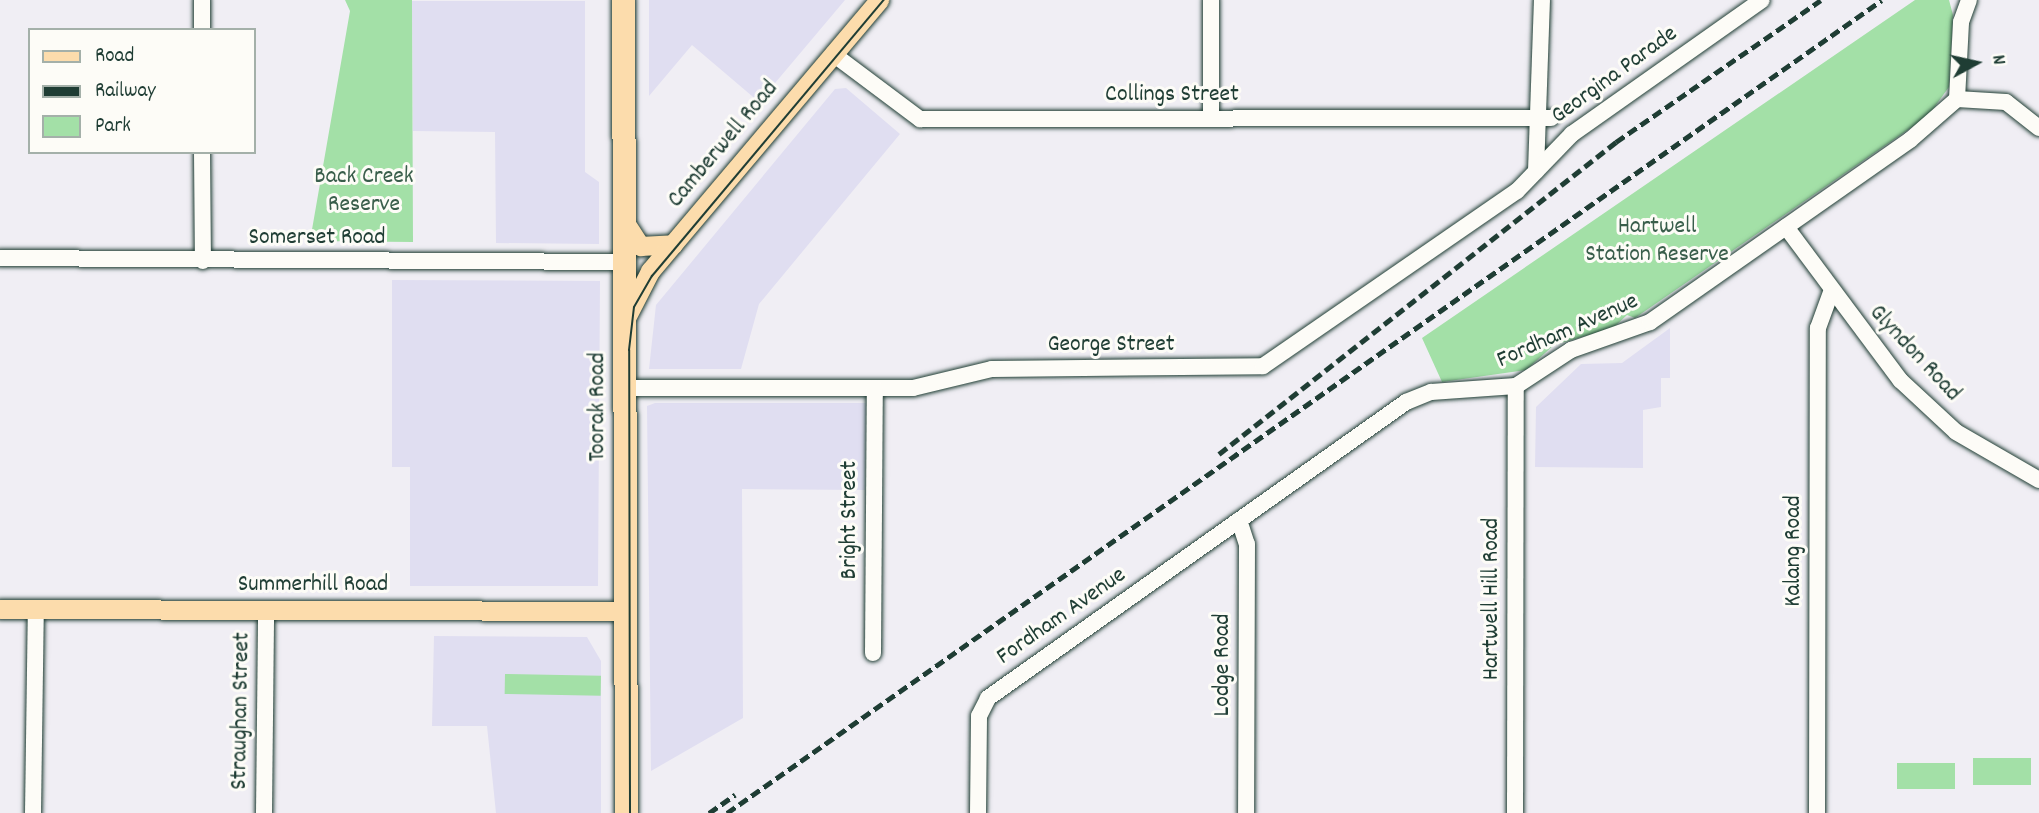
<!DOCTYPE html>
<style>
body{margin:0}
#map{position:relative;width:2039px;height:813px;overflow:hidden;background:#f0eef4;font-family:Dekko,sans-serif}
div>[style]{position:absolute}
.built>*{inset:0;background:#e0def1}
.green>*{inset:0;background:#a3e0a7;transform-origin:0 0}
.roads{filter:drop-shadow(0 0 2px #1f3d34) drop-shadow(0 0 2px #1f3d34)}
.minor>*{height:16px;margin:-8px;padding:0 8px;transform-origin:8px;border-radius:8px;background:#fdfcf7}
.major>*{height:19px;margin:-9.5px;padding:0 9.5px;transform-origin:9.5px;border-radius:9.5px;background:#fcdcac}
.highway>*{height:23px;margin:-11.5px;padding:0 11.5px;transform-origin:11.5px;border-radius:11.5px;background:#fcdcac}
.tram>*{height:2px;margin:-1px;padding:0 1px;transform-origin:1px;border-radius:1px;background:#1f3d34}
.rail>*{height:5px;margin-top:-2.5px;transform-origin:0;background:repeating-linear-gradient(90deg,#1f3d34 0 10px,transparent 0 15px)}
span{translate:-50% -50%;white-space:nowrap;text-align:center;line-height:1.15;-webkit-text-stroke:6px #fdfcf7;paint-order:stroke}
.street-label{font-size:24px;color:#1f3d34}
.park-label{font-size:24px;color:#395e4b}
.legend{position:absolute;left:28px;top:28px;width:228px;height:126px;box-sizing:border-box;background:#fdfcf7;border:2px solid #a4b0a9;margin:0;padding:9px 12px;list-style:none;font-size:21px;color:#1f3d34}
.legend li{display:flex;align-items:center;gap:14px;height:35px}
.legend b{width:35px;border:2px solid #a4b0a9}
.north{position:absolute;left:1941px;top:28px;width:70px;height:70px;-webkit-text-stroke:5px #fdfcf7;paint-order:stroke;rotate:82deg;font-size:19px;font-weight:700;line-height:28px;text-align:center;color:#1f3d34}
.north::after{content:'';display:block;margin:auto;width:24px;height:32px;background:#1f3d34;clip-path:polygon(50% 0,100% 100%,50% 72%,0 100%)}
</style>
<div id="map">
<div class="built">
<div style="clip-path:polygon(649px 0,845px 0,759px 102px,692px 45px,649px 96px)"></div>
<div style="clip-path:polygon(412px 1px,585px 1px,585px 172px,599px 182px,599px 244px,496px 243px,495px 132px,413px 131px)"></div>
<div style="clip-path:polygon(846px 88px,900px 134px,759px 304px,741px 369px,649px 369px,656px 305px,835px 89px)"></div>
<div style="clip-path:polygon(392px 280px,600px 281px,598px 586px,410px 586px,410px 467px,392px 467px)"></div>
<div style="clip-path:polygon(1670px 328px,1670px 378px,1661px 378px,1661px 407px,1643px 410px,1643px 468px,1535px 467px,1536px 407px,1581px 364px,1622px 363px)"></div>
<div style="clip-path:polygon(655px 403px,866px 403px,865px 490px,742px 489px,743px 718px,651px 771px,647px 406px)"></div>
<div style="clip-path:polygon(434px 636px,587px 637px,601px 661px,601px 813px,496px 813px,487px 726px,432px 726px)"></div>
</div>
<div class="green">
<div style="clip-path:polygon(345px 0,412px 0,413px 242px,310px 241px,350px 11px)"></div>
<div style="clip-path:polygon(1915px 0,1949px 0,1953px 15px,1949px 87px,1928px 116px,1635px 318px,1627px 315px,1613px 328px,1554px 345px,1526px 370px,1442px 382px,1422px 338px)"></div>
<div style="left:505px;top:674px;width:96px;height:20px;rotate:1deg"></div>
<div style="left:1973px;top:758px;width:58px;height:27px"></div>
<div style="left:1897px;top:763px;width:58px;height:26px"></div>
</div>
<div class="roads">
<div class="minor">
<div style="left:202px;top:0;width:30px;rotate:90deg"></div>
<div style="left:833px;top:54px;width:109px;rotate:36.8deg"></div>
<div style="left:920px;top:119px;width:631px;rotate:-0.09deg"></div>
<div style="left:1957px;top:99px;width:49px;rotate:3.5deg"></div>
<div style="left:2006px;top:102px;width:42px;rotate:38.2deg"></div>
<div style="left:1211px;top:118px;width:118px;rotate:-90deg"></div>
<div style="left:202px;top:152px;width:109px;rotate:89.5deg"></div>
<div style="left:1536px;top:171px;width:171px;rotate:-88deg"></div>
<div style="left:1786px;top:227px;width:191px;rotate:53.3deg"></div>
<div style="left:1900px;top:380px;width:76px;rotate:42.9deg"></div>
<div style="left:1956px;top:432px;width:96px;rotate:30deg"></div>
<div style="left:0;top:258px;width:624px;rotate:0.37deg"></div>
<div style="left:625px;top:388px;width:288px"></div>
<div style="left:913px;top:388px;width:81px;rotate:-13.5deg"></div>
<div style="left:992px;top:369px;width:271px;rotate:-0.6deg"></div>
<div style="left:1263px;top:366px;width:308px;rotate:-34.6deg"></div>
<div style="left:1517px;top:191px;width:79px;rotate:-46deg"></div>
<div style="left:1572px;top:134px;width:232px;rotate:-35.2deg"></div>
<div style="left:1239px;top:520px;width:25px;rotate:72deg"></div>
<div style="left:1247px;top:544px;width:269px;rotate:90.2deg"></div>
<div style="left:873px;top:653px;width:265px;rotate:-89.6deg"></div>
<div style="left:33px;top:813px;width:204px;rotate:-89.2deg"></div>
<div style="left:264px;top:813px;width:203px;rotate:-89.4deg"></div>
<div style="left:978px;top:813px;width:97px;rotate:-89.4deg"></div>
<div style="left:979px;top:716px;width:20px;rotate:-63deg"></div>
<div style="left:988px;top:698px;width:512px;rotate:-35.3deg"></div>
<div style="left:1406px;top:402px;width:27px;rotate:-22deg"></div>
<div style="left:1431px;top:392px;width:85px;rotate:-4deg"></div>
<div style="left:1516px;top:386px;width:66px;rotate:-33.2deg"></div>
<div style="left:1571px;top:350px;width:84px;rotate:-19.5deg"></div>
<div style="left:1650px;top:322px;width:317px;rotate:-35deg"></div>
<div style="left:1910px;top:140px;width:62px;rotate:-41.1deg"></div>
<div style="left:1957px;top:99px;width:77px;rotate:-87deg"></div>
<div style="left:1961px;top:22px;width:23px;rotate:-70deg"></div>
<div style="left:1515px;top:813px;width:427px;rotate:-89.9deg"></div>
<div style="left:1817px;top:813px;width:485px;rotate:-89.9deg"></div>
<div style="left:1818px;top:328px;width:37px;rotate:-70deg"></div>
</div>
<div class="major">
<div style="left:624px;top:221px;width:30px;rotate:57deg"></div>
<div style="left:640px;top:246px;width:33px;rotate:-3deg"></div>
<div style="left:627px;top:316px;width:51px;rotate:-62.9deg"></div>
<div style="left:650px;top:271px;width:355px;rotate:-49.8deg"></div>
<div style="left:0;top:609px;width:626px;rotate:0.18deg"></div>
</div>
<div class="highway">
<div style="left:623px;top:0;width:813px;rotate:89.79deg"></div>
</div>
</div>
<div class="tram">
<div style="left:630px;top:813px;width:463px;rotate:-90.1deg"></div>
<div style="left:629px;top:350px;width:43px;rotate:-83.4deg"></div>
<div style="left:634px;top:307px;width:36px;rotate:-60deg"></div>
<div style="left:652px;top:276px;width:361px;rotate:-50deg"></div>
</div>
<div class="rail">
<div style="left:1219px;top:454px;width:505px;rotate:-38.16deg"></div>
<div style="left:1616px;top:142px;width:249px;rotate:-34.7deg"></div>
<div style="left:709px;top:813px;width:32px;rotate:-35deg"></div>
<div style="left:727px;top:813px;width:1412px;rotate:-35.14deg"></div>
</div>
<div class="street-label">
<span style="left:1615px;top:76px;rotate:-36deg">Georgina Parade</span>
<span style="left:1172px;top:96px">Collings Street</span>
<span style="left:724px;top:145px;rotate:-50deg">Camberwell Road</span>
<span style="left:317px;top:239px">Somerset Road</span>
<span style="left:1568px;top:332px;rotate:-24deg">Fordham Avenue</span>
<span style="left:1111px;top:346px">George Street</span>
<span style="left:1914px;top:354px;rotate:47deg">Glyndon Road</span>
<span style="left:599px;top:407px;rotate:-90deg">Toorak Road</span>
<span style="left:851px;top:520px;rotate:-90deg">Bright Street</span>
<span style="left:1795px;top:551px;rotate:-90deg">Kalang Road</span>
<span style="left:313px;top:586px">Summerhill Road</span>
<span style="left:1493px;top:599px;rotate:-90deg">Hartwell Hill Road</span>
<span style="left:1062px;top:617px;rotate:-35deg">Fordham Avenue</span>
<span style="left:1224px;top:665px;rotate:-90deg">Lodge Road</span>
<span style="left:242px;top:711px;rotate:-89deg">Straughan Street</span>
</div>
<div class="park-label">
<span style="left:364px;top:192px">Back Creek<br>Reserve</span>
<span style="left:1657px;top:242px">Hartwell<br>Station Reserve</span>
</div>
<ul class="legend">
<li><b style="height:9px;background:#fcdcac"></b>Road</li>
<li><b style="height:9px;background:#1f3d34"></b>Railway</li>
<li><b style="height:19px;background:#a3e0a7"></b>Park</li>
</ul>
<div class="north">N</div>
</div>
